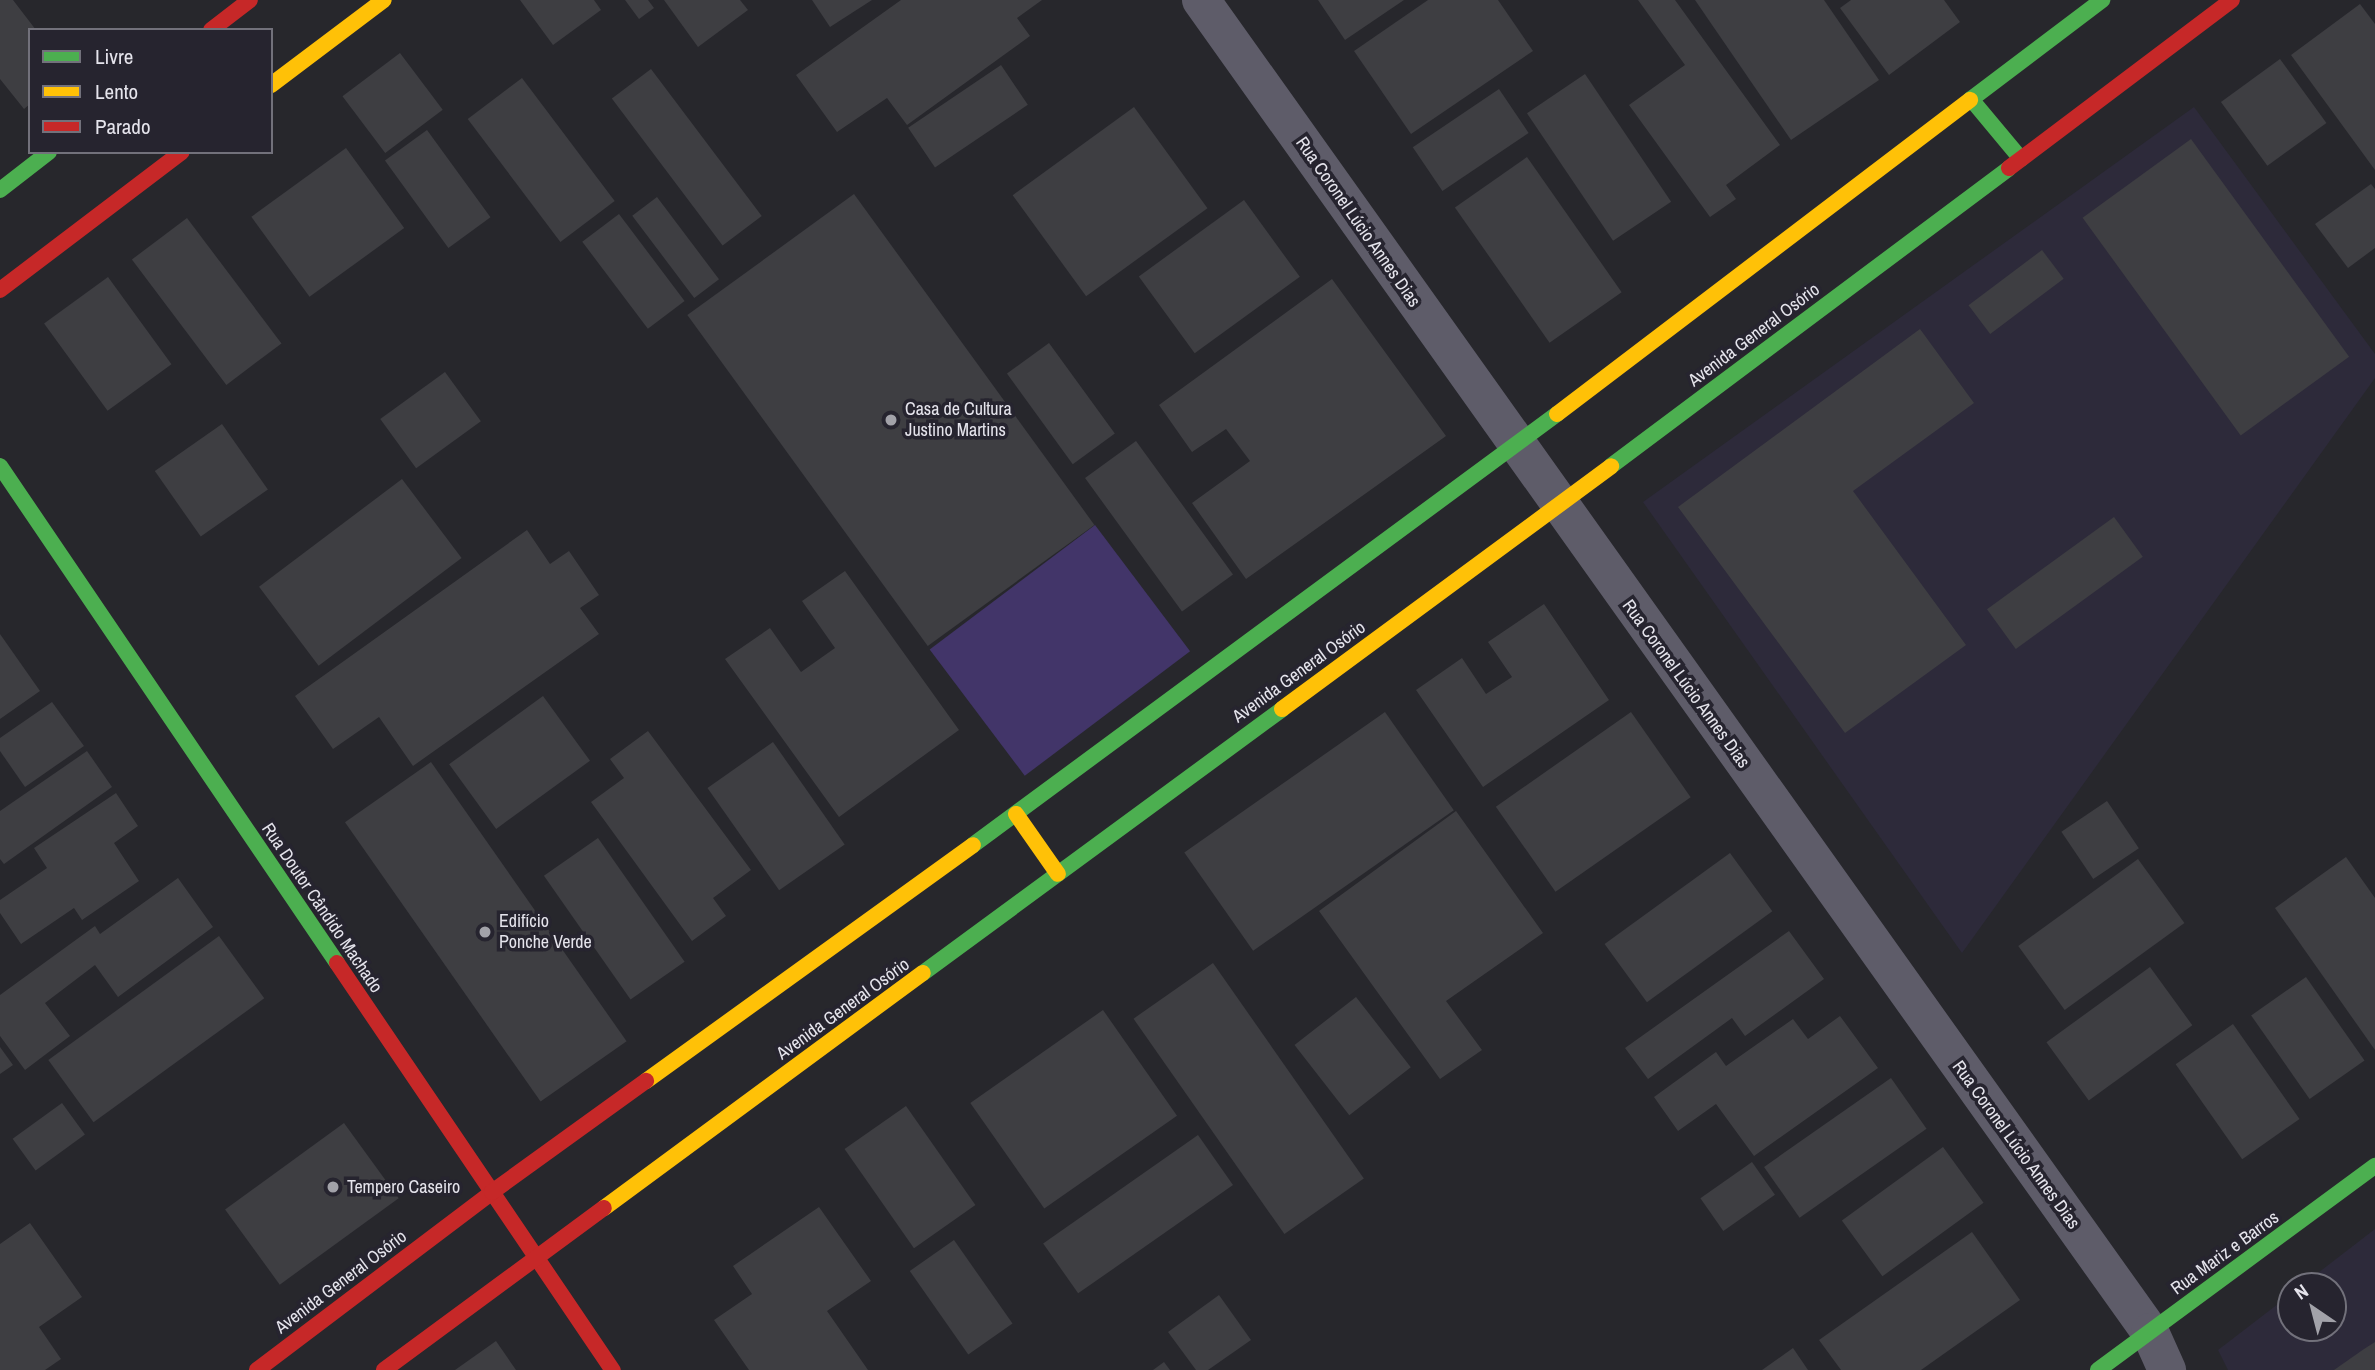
<!DOCTYPE html>
<meta charset="utf-8">
<style>
body{margin:0}
#map{position:relative;width:2375px;height:1370px;overflow:hidden;background:#27272c;font-family:"Archivo Narrow",sans-serif}
div>[style]{position:absolute}
.built>*{inset:0;background:#2d2a3a}
.green>*{inset:0;background:#423569;transform-origin:0 0}
.building>*{inset:0;background:#3e3e42;transform-origin:0 0}
.street>*{height:38px;margin:-19px;padding:0 19px;transform-origin:19px;border-radius:19px;background:#5e5c69}
.fast>*{height:16px;margin:-8px;padding:0 8px;transform-origin:8px;border-radius:8px;background:#4caf50}
.slow>*{height:16px;margin:-8px;padding:0 8px;transform-origin:8px;border-radius:8px;background:#ffc107}
.jam>*{height:16px;margin:-8px;padding:0 8px;transform-origin:8px;border-radius:8px;background:#c62828}
.dots>*{width:19px;height:19px;translate:-50% -50%;box-sizing:border-box;border:4px solid #26242f;border-radius:50%}
span{translate:-50% -50%;white-space:nowrap;text-align:center;line-height:1.15;-webkit-text-stroke:7px #26242f;paint-order:stroke}
.street-label{font-size:18px;color:#e5e4ec}
.poi-label{font-size:18px;color:#e5e4ec}
.left{translate:0 -50%;text-align:left}
.legend{position:absolute;left:28px;top:28px;width:245px;height:126px;box-sizing:border-box;background:#26242f;border:2px solid #72717b;margin:0;padding:9px 12px;list-style:none;font-size:21px;color:#e5e4ec}
.legend li{display:flex;align-items:center;gap:14px;height:35px}
.legend b{width:35px;border:2px solid #72717b}
.north{position:absolute;left:2277px;top:1272px;width:70px;height:70px;box-sizing:border-box;background:#26242f;border:2px solid #72717b;border-radius:50%;rotate:325deg;font-size:19px;font-weight:700;line-height:28px;text-align:center;color:#e5e4ec}
.north::after{content:'';display:block;margin:auto;width:24px;height:32px;background:#a2a2a9;clip-path:polygon(50% 0,100% 100%,50% 72%,0 100%)}
</style>
<div id="map">
<div class="built">
<div style="clip-path:polygon(2194px 107px,2375px 354px,2375px 378px,1962px 953px,1643px 502px)"></div>
<div style="clip-path:polygon(2375px 1229px,2375px 1370px,2228px 1370px,2218px 1350px,2291px 1294px,2291px 1328px,2333px 1328px,2333px 1286px,2301px 1286px)"></div>
</div>
<div class="green">
<div style="left:1095px;top:525px;width:158px;height:207px;rotate:53deg"></div>
</div>
<div class="building">
<div style="clip-path:polygon(0 0,13px 0,36px 30px,30px 30px,30px 104px,24px 109px,0 79px)"></div>
<div style="clip-path:polygon(520px 0,594px 0,601px 10px,553px 45px)"></div>
<div style="clip-path:polygon(625px 0,648px 0,654px 8px,639px 19px)"></div>
<div style="clip-path:polygon(664px 0,740px 0,748px 10px,698px 47px)"></div>
<div style="clip-path:polygon(812px 0,872px 0,830px 27px)"></div>
<div style="clip-path:polygon(901px 0,1042px 0,1017px 18px,1030px 36px,907px 125px,887px 98px,837px 132px,796px 75px)"></div>
<div style="clip-path:polygon(1318px 0,1404px 0,1345px 40px)"></div>
<div style="clip-path:polygon(1428px 0,1498px 0,1533px 51px,1411px 134px,1354px 51px)"></div>
<div style="clip-path:polygon(1638px 0,1675px 0,1780px 145px,1726px 185px,1736px 199px,1710px 217px,1629px 105px,1685px 65px)"></div>
<div style="clip-path:polygon(1695px 0,1824px 0,1879px 80px,1791px 140px)"></div>
<div style="clip-path:polygon(1851px 0,1944px 0,1960px 22px,1889px 75px,1840px 8px)"></div>
<div style="clip-path:polygon(2360px 4px,2375px 24px,2375px 170px,2291px 55px)"></div>
<div style="left:400px;top:53px;width:71px;height:72px;rotate:53deg"></div>
<div style="left:2280px;top:59px;width:79px;height:73px;rotate:54deg"></div>
<div style="left:1001px;top:65px;width:48px;height:112px;rotate:56deg"></div>
<div style="left:651px;top:69px;width:184px;height:49px;rotate:53deg"></div>
<div style="left:1585px;top:74px;width:154px;height:70px;rotate:56deg"></div>
<div style="left:522px;top:78px;width:154px;height:68px;rotate:53deg"></div>
<div style="left:1499px;top:89px;width:53px;height:104px;rotate:56deg"></div>
<div style="left:1134px;top:107px;width:125px;height:150px;rotate:54deg"></div>
<div style="left:427px;top:130px;width:108px;height:52px;rotate:54deg"></div>
<div style="left:2191px;top:139px;width:269px;height:134px;rotate:54deg"></div>
<div style="left:346px;top:148px;width:99px;height:117px;rotate:54deg"></div>
<div style="left:1527px;top:157px;width:165px;height:88px;rotate:55deg"></div>
<div style="clip-path:polygon(2371px 184px,2375px 189px,2375px 248px,2348px 268px,2315px 224px)"></div>
<div style="left:854px;top:194px;width:409px;height:206px;rotate:54deg"></div>
<div style="left:657px;top:197px;width:103px;height:31px;rotate:53deg"></div>
<div style="left:1244px;top:200px;width:95px;height:130px;rotate:54deg"></div>
<div style="left:619px;top:214px;width:109px;height:46px;rotate:53deg"></div>
<div style="left:187px;top:218px;width:157px;height:69px;rotate:53deg"></div>
<div style="left:2042px;top:250px;width:36px;height:92px;rotate:53deg"></div>
<div style="left:108px;top:277px;width:108px;height:79px;rotate:54deg"></div>
<div style="clip-path:polygon(1332px 279px,1446px 436px,1246px 579px,1192px 503px,1250px 461px,1226px 429px,1192px 452px,1159px 405px)"></div>
<div style="clip-path:polygon(1920px 329px,1974px 403px,1853px 491px,1966px 645px,1845px 733px,1678px 507px)"></div>
<div style="left:1049px;top:343px;width:112px;height:52px;rotate:54deg"></div>
<div style="left:445px;top:372px;width:61px;height:80px;rotate:54deg"></div>
<div style="left:222px;top:424px;width:80px;height:82px;rotate:55deg"></div>
<div style="left:1136px;top:441px;width:165px;height:63px;rotate:54deg"></div>
<div style="left:402px;top:479px;width:99px;height:179px;rotate:53deg"></div>
<div style="left:2114px;top:517px;width:49px;height:157px;rotate:54deg"></div>
<div style="clip-path:polygon(527px 530px,550px 564px,569px 551px,599px 595px,580px 608px,599px 634px,413px 766px,379px 717px,333px 749px,295px 696px)"></div>
<div style="clip-path:polygon(845px 571px,959px 730px,839px 817px,725px 659px,770px 628px,801px 672px,835px 648px,802px 601px)"></div>
<div style="clip-path:polygon(1544px 604px,1609px 700px,1483px 787px,1416px 690px,1462px 658px,1486px 694px,1512px 677px,1488px 642px)"></div>
<div style="clip-path:polygon(0 634px,40px 691px,0 719px)"></div>
<div style="left:543px;top:696px;width:80px;height:116px;rotate:54deg"></div>
<div style="clip-path:polygon(52px 702px,84px 746px,25px 787px,0 751px,0 738px)"></div>
<div style="left:1385px;top:712px;width:120px;height:245px;rotate:55deg"></div>
<div style="left:1631px;top:712px;width:104px;height:165px;rotate:55deg"></div>
<div style="clip-path:polygon(648px 731px,751px 870px,713px 898px,726px 916px,692px 941px,591px 802px,624px 778px,610px 759px)"></div>
<div style="left:773px;top:742px;width:125px;height:80px;rotate:55deg"></div>
<div style="clip-path:polygon(87px 751px,112px 787px,4px 864px,0 859px,0 811px)"></div>
<div style="left:431px;top:762px;width:341px;height:105px;rotate:55deg"></div>
<div style="clip-path:polygon(116px 793px,138px 826px,114px 843px,139px 881px,82px 920px,74px 908px,21px 944px,0 913px,0 900px,47px 868px,34px 848px)"></div>
<div style="left:2107px;top:801px;width:57px;height:55px;rotate:56deg"></div>
<div style="clip-path:polygon(1456px 811px,1543px 933px,1446px 1001px,1482px 1050px,1440px 1079px,1319px 911px)"></div>
<div style="left:598px;top:838px;width:151px;height:66px;rotate:55deg"></div>
<div style="left:1730px;top:853px;width:72px;height:155px;rotate:54deg"></div>
<div style="clip-path:polygon(2346px 857px,2375px 898px,2375px 1050px,2275px 908px)"></div>
<div style="left:2138px;top:859px;width:79px;height:148px;rotate:54deg"></div>
<div style="clip-path:polygon(178px 878px,213px 927px,118px 997px,95px 965px,45px 1003px,70px 1036px,25px 1070px,0 1036px,0 995px,95px 926px,100px 934px)"></div>
<div style="clip-path:polygon(1789px 931px,1824px 979px,1745px 1036px,1732px 1018px,1648px 1079px,1625px 1048px)"></div>
<div style="left:219px;top:936px;width:77px;height:211px;rotate:54deg"></div>
<div style="left:1213px;top:963px;width:263px;height:97px;rotate:55deg"></div>
<div style="left:2150px;top:967px;width:72px;height:128px;rotate:54deg"></div>
<div style="left:2306px;top:977px;width:102px;height:67px;rotate:55deg"></div>
<div style="left:1356px;top:997px;width:89px;height:78px;rotate:52deg"></div>
<div style="left:1103px;top:1010px;width:129px;height:162px;rotate:55deg"></div>
<div style="clip-path:polygon(1840px 1016px,1878px 1068px,1754px 1156px,1716px 1104px,1678px 1131px,1654px 1097px,1716px 1052px,1726px 1066px,1793px 1019px,1808px 1039px)"></div>
<div style="left:2233px;top:1024px;width:116px;height:70px;rotate:55deg"></div>
<div style="clip-path:polygon(0 1047px,13px 1065px,0 1074px)"></div>
<div style="left:1891px;top:1078px;width:62px;height:155px;rotate:55deg"></div>
<div style="left:62px;top:1103px;width:39px;height:61px;rotate:54deg"></div>
<div style="left:906px;top:1106px;width:121px;height:75px;rotate:55deg"></div>
<div style="left:344px;top:1123px;width:93px;height:147px;rotate:54deg"></div>
<div style="left:1198px;top:1135px;width:61px;height:189px;rotate:55deg"></div>
<div style="left:1943px;top:1147px;width:69px;height:125px;rotate:54deg"></div>
<div style="left:1752px;top:1162px;width:40px;height:63px;rotate:55deg"></div>
<div style="clip-path:polygon(819px 1207px,871px 1281px,827px 1311px,868px 1370px,749px 1370px,714px 1320px,752px 1294px,733px 1266px)"></div>
<div style="clip-path:polygon(30px 1223px,82px 1297px,39px 1327px,61px 1359px,45px 1370px,0 1370px,0 1244px)"></div>
<div style="clip-path:polygon(1972px 1232px,2020px 1300px,1921px 1370px,1841px 1370px,1819px 1340px)"></div>
<div style="left:954px;top:1240px;width:102px;height:54px;rotate:55deg"></div>
<div style="clip-path:polygon(1219px 1295px,1251px 1340px,1208px 1370px,1196px 1370px,1168px 1332px)"></div>
<div style="clip-path:polygon(496px 1341px,516px 1370px,455px 1370px)"></div>
<div style="clip-path:polygon(2375px 1342px,2375px 1370px,2334px 1370px,2364px 1349px)"></div>
<div style="clip-path:polygon(1793px 1348px,1808px 1370px,1762px 1370px)"></div>
<div style="clip-path:polygon(1164px 1362px,1170px 1370px,1153px 1370px)"></div>
</div>
<div class="street">
<div style="left:1201px;top:0;width:1635px;rotate:54.53deg"></div>
<div style="left:2150px;top:1332px;width:42px;rotate:65.9deg"></div>
</div>
<div class="fast">
<div style="left:1971px;top:99px;width:78px;rotate:50.2deg"></div>
<div style="left:1970px;top:100px;width:166px;rotate:-37.1deg"></div>
<div style="left:0;top:190px;width:62px;rotate:-37.8deg"></div>
<div style="left:0;top:466px;width:600px;rotate:55.86deg"></div>
<div style="left:1611px;top:466px;width:497px;rotate:-36.8deg"></div>
<div style="left:973px;top:845px;width:726px;rotate:-36.43deg"></div>
<div style="left:923px;top:973px;width:446px;rotate:-36.3deg"></div>
<div style="left:2098px;top:1370px;width:344px;rotate:-36.4deg"></div>
</div>
<div class="slow">
<div style="left:271px;top:85px;width:141px;rotate:-37deg"></div>
<div style="left:1557px;top:414px;width:519px;rotate:-37.25deg"></div>
<div style="left:1282px;top:709px;width:409px;rotate:-36.4deg"></div>
<div style="left:1016px;top:814px;width:73px;rotate:55deg"></div>
<div style="left:646px;top:1081px;width:403px;rotate:-35.8deg"></div>
<div style="left:604px;top:1208px;width:396px;rotate:-36.4deg"></div>
</div>
<div class="jam">
<div style="left:211px;top:30px;width:49px;rotate:-37.6deg"></div>
<div style="left:2009px;top:168px;width:279px;rotate:-37deg"></div>
<div style="left:0;top:290px;width:228px;rotate:-37.2deg"></div>
<div style="left:337px;top:963px;width:492px;rotate:55.9deg"></div>
<div style="left:257px;top:1370px;width:295px;rotate:-37.1deg"></div>
<div style="left:492px;top:1192px;width:190px;rotate:-35.8deg"></div>
<div style="left:384px;top:1370px;width:273px;rotate:-36.4deg"></div>
</div>
<div class="dots">
<div style="left:891px;top:420px;background:#a2a2a9"></div>
<div style="left:485px;top:932px;background:#a2a2a9"></div>
<div style="left:333px;top:1187px;background:#a2a2a9"></div>
</div>
<div class="street-label">
<span style="left:1358px;top:222px;rotate:55deg">Rua Coronel Lúcio Annes Dias</span>
<span style="left:1754px;top:335px;rotate:-37deg">Avenida General Osório</span>
<span style="left:1299px;top:672px;rotate:-36deg">Avenida General Osório</span>
<span style="left:1686px;top:684px;rotate:54deg">Rua Coronel Lúcio Annes Dias</span>
<span style="left:322px;top:908px;rotate:56deg">Rua Doutor Cândido Machado</span>
<span style="left:843px;top:1009px;rotate:-36deg">Avenida General Osório</span>
<span style="left:2016px;top:1145px;rotate:54deg">Rua Coronel Lúcio Annes Dias</span>
<span style="left:2225px;top:1253px;rotate:-36deg">Rua Mariz e Barros</span>
<span style="left:341px;top:1282px;rotate:-37deg">Avenida General Osório</span>
</div>
<div class="poi-label">
<span class="left" style="left:905px;top:420px">Casa de Cultura<br>Justino Martins</span>
<span class="left" style="left:499px;top:932px">Edifício<br>Ponche Verde</span>
<span class="left" style="left:347px;top:1187px">Tempero Caseiro</span>
</div>
<ul class="legend">
<li><b style="height:9px;background:#4caf50"></b>Livre</li>
<li><b style="height:9px;background:#ffc107"></b>Lento</li>
<li><b style="height:9px;background:#c62828"></b>Parado</li>
</ul>
<div class="north">N</div>
</div>
